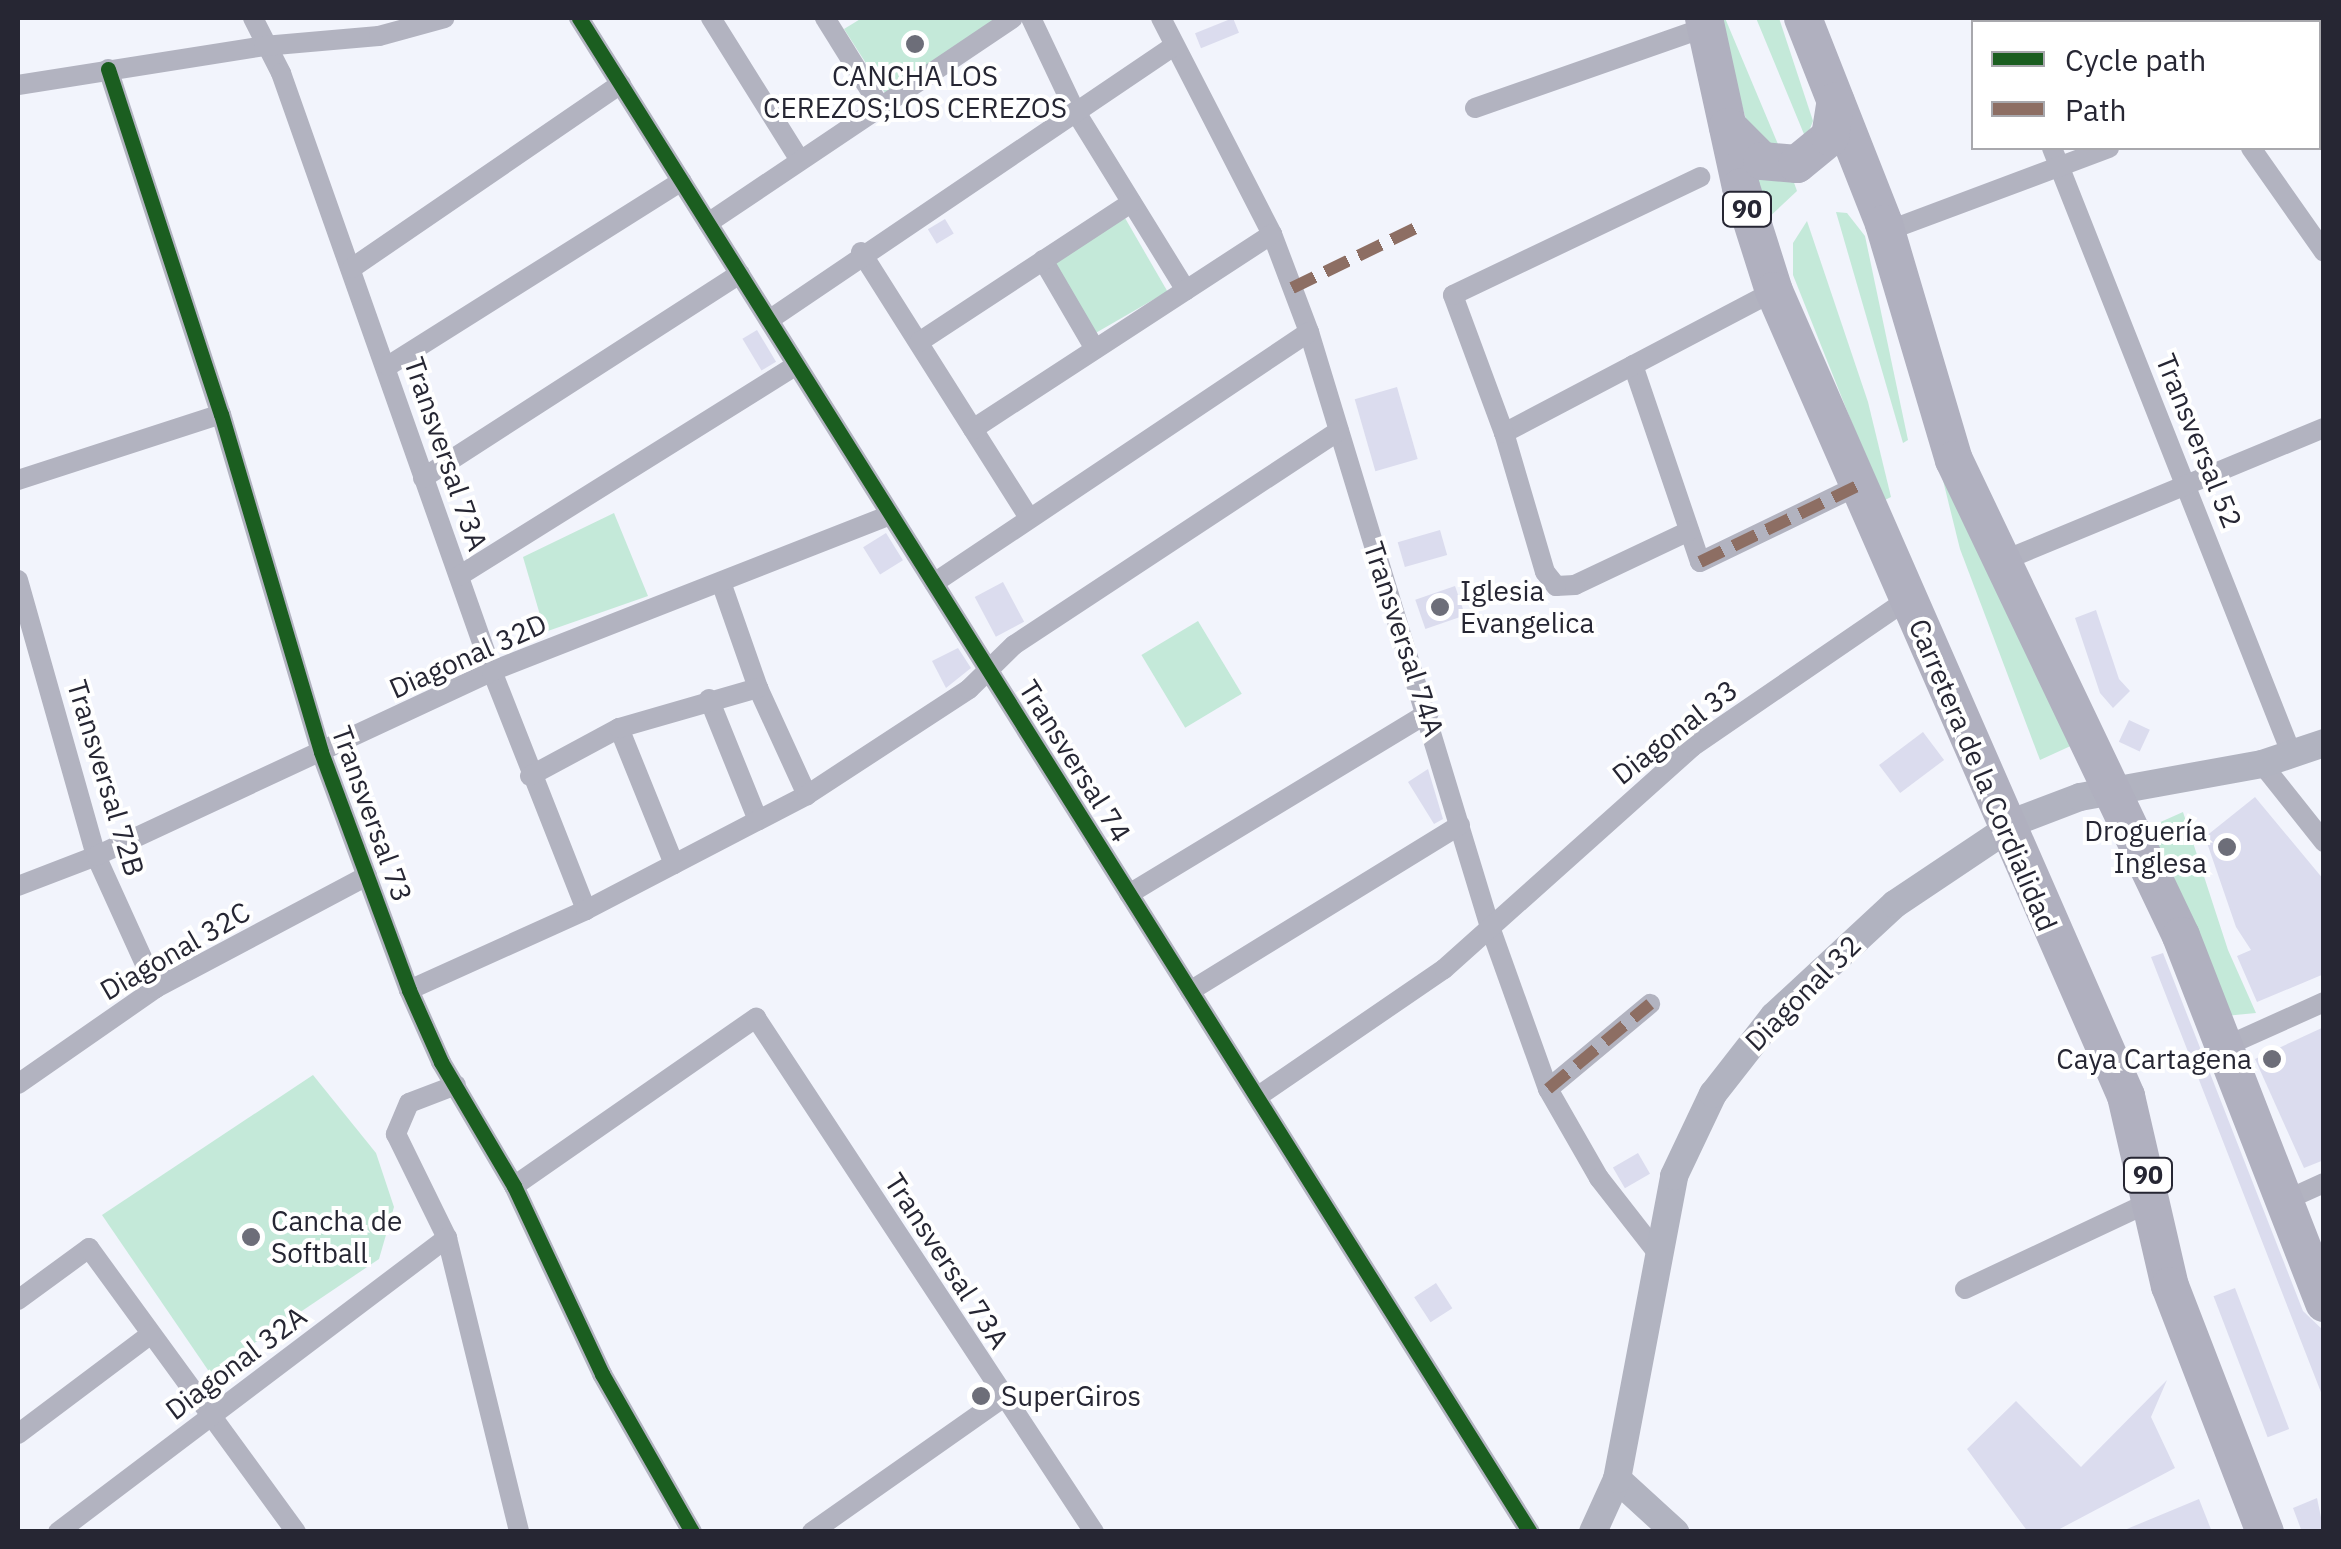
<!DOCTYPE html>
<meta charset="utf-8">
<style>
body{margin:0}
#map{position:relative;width:2341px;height:1549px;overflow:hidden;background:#f2f4fc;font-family:"IBM Plex Sans",sans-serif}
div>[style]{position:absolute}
.green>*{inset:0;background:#c4e9d9;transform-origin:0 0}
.building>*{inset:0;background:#dbdcee;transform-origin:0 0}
.street>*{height:20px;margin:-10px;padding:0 10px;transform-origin:10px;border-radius:10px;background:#b2b3c0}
.secondary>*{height:28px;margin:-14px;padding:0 14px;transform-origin:14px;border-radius:14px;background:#b1b3c0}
.highway>*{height:38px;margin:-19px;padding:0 19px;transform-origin:19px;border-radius:19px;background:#b0b0bf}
.quiet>*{height:12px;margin-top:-6px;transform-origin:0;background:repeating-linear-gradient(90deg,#8d6e63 0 25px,transparent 0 37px)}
.cycleway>*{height:15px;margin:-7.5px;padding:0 7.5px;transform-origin:7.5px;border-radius:7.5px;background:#1b5e20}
.dots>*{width:28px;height:28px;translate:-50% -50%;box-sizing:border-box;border:5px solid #fff;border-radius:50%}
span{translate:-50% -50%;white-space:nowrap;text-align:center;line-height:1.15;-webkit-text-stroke:8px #fff;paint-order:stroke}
.shield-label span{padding:2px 8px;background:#fff;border:2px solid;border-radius:8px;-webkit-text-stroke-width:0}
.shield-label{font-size:25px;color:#262633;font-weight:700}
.poi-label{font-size:28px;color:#262633}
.left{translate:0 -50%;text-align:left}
.right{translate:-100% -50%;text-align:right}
.street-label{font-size:28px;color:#262633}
.frame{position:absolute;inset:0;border:20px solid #262633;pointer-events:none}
.legend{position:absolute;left:1971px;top:20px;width:350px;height:130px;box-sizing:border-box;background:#fff;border:2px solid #a8a8ad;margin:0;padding:12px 18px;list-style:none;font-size:30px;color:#262633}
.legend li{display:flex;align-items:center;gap:20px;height:50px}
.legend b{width:50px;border:2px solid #a8a8ad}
</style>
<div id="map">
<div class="green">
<div style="clip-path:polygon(862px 18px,1006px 18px,885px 93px,844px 29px)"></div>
<div style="clip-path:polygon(1717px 18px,1725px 18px,1780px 149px,1749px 130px)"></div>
<div style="clip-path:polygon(1756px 18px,1779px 18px,1813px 121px,1806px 139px)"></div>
<div style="clip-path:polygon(1747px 166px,1792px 177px,1797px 191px,1765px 221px)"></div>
<div style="clip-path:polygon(1836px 212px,1847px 213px,1865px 236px,1908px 440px,1903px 443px)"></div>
<div style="left:1125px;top:218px;width:85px;height:89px;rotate:60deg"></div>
<div style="clip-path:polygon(1807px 221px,1868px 402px,1891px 497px,1883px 501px,1793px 275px,1793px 243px)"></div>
<div style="clip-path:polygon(1931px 432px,2075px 744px,2040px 760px,1960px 549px)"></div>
<div style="clip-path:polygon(614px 513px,648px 596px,545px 632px,523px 557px)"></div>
<div style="left:1198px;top:621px;width:85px;height:66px;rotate:59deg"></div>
<div style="clip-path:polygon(2183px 812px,2228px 950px,2256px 1013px,2225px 1016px,2147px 828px)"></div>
<div style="clip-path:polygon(313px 1075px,376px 1153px,394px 1207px,379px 1259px,210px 1373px,102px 1215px)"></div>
</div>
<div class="building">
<div style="left:1233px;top:18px;width:16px;height:41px;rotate:68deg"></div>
<div style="left:945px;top:219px;width:17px;height:20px;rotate:59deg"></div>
<div style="left:757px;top:330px;width:37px;height:17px;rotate:59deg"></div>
<div style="left:1397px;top:387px;width:75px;height:44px;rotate:74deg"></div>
<div style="left:1440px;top:530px;width:26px;height:44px;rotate:74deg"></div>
<div style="left:886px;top:533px;width:32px;height:27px;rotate:58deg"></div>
<div style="left:1003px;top:582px;width:45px;height:32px;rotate:62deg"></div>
<div style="left:1455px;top:586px;width:31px;height:42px;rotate:71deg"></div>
<div style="clip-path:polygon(2096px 610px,2119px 679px,2130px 691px,2113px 708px,2100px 693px,2075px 618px)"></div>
<div style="clip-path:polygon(958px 648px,971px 668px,946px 688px,932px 661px)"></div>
<div style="left:2129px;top:720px;width:23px;height:24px;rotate:25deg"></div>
<div style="left:1923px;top:732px;width:35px;height:55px;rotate:53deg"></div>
<div style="clip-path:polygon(1428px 769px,1443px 819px,1434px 824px,1408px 782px)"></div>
<div style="clip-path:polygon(2255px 797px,2324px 880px,2324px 974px,2257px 1002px,2237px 956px,2251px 950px,2236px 927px,2205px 837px)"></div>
<div style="clip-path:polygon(2163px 953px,2303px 1311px,2324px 1331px,2324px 1400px,2151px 957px)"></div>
<div style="clip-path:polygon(2324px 1027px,2324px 1160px,2304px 1168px,2255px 1059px)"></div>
<div style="left:1638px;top:1153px;width:24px;height:29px;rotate:60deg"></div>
<div style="left:1436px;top:1283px;width:30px;height:26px;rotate:57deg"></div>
<div style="left:2235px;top:1288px;width:151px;height:23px;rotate:69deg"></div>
<div style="clip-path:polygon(2167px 1380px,2151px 1417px,2175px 1468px,2054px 1532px,2028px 1532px,1967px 1449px,2016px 1401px,2081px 1467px)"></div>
<div style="clip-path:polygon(2317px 1498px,2324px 1532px,2302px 1532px,2293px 1508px)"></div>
<div style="clip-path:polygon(2199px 1499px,2212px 1532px,2122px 1532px,2122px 1531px)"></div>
</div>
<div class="street">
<div style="left:253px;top:18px;width:62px;rotate:63deg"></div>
<div style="left:281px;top:73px;width:634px;rotate:70.56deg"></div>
<div style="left:492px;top:671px;width:257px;rotate:68.5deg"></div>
<div style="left:579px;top:18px;width:1788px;rotate:57.87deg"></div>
<div style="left:711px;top:18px;width:166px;rotate:58deg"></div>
<div style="left:825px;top:18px;width:100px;rotate:58.1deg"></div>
<div style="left:1031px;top:18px;width:101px;rotate:64.7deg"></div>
<div style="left:1074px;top:109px;width:213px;rotate:58.3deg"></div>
<div style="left:1161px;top:18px;width:243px;rotate:62.8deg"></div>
<div style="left:1272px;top:234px;width:105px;rotate:69.3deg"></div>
<div style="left:1309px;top:332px;width:622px;rotate:73.08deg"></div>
<div style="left:1490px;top:927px;width:172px;rotate:70.3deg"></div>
<div style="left:1548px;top:1089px;width:103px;rotate:60.2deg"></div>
<div style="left:1599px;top:1178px;width:93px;rotate:52deg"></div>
<div style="left:2003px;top:18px;width:4px;rotate:63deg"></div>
<div style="left:2206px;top:18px;width:4px;rotate:90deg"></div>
<div style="left:2296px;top:22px;width:7px;rotate:-34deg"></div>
<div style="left:108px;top:69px;width:363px;rotate:71.9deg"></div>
<div style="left:221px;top:414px;width:352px;rotate:73.5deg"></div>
<div style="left:321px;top:752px;width:254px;rotate:69.7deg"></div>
<div style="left:409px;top:990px;width:79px;rotate:66deg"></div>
<div style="left:441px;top:1062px;width:144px;rotate:59.5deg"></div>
<div style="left:514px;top:1186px;width:208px;rotate:64.9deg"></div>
<div style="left:602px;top:1374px;width:182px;rotate:60.3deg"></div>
<div style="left:18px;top:85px;width:249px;rotate:-9deg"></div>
<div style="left:264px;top:46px;width:115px;rotate:-5deg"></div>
<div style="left:379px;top:36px;width:68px;rotate:-15.3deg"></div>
<div style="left:1475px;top:108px;width:245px;rotate:-19.3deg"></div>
<div style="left:2052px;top:148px;width:653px;rotate:68.43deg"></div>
<div style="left:2251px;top:148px;width:127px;rotate:54.9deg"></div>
<div style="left:708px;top:223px;width:367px;rotate:-33.9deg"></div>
<div style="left:1887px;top:231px;width:237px;rotate:-20.5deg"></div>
<div style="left:861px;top:252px;width:312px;rotate:57.7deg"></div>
<div style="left:1043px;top:260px;width:103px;rotate:59.7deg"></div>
<div style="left:352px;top:268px;width:326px;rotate:-34.4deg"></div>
<div style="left:769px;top:320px;width:488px;rotate:-34.1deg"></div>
<div style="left:919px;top:342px;width:254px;rotate:-33.3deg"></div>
<div style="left:1633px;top:365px;width:208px;rotate:71.2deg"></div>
<div style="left:1700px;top:562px;width:179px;rotate:-25.8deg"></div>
<div style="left:388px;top:366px;width:347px;rotate:-32.2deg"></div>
<div style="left:973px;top:429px;width:357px;rotate:-33.1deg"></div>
<div style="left:1504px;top:433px;width:305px;rotate:-27.7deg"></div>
<div style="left:423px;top:478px;width:377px;rotate:-32.8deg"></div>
<div style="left:18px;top:480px;width:213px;rotate:-18deg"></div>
<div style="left:1689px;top:531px;width:126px;rotate:154.7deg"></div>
<div style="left:1575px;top:585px;width:19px;rotate:177deg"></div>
<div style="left:1556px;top:586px;width:18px;rotate:-128deg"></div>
<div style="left:1545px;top:572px;width:145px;rotate:-106.4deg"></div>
<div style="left:1504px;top:433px;width:147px;rotate:-110.3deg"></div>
<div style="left:1453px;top:295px;width:274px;rotate:-25.5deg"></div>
<div style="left:2017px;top:555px;width:332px;rotate:-22.5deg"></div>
<div style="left:459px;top:576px;width:398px;rotate:-32deg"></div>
<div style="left:18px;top:580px;width:287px;rotate:74.2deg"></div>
<div style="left:96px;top:856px;width:145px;rotate:65.6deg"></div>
<div style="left:934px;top:583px;width:451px;rotate:-33.8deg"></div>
<div style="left:722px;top:585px;width:109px;rotate:70.7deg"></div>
<div style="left:758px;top:688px;width:118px;rotate:65.4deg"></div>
<div style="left:709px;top:699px;width:131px;rotate:68deg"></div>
<div style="left:619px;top:728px;width:147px;rotate:68deg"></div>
<div style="left:2262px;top:764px;width:100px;rotate:51.5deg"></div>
<div style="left:530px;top:776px;width:101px;rotate:-28.3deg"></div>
<div style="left:619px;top:728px;width:145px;rotate:-16.1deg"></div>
<div style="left:18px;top:886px;width:84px;rotate:-21deg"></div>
<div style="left:96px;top:856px;width:437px;rotate:-25deg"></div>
<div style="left:492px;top:671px;width:428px;rotate:-21.4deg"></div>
<div style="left:1129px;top:894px;width:351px;rotate:-31.2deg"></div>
<div style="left:409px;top:990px;width:194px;rotate:-24.3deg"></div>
<div style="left:586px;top:910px;width:249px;rotate:-27.5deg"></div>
<div style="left:807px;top:795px;width:194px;rotate:-33.2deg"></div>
<div style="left:969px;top:689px;width:63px;rotate:-44.4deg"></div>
<div style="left:1014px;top:645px;width:389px;rotate:-33.4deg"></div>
<div style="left:1190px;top:991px;width:317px;rotate:-31.6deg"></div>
<div style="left:2224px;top:1047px;width:110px;rotate:-24.2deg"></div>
<div style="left:18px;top:1084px;width:168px;rotate:-34.8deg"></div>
<div style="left:156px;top:988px;width:239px;rotate:-28deg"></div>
<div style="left:456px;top:1085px;width:50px;rotate:159deg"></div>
<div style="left:409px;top:1103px;width:34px;rotate:113deg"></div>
<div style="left:396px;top:1134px;width:116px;rotate:63.9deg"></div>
<div style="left:447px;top:1238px;width:303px;rotate:76.2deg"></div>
<div style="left:1548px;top:1089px;width:133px;rotate:-39.8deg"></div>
<div style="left:1257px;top:1097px;width:227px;rotate:-34.4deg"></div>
<div style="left:1444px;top:969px;width:333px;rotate:-41.8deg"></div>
<div style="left:1692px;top:747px;width:262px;rotate:-34.4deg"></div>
<div style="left:514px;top:1186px;width:295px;rotate:-34.8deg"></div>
<div style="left:756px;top:1018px;width:615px;rotate:56.67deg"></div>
<div style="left:2284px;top:1201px;width:44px;rotate:-24.2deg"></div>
<div style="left:1965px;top:1289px;width:207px;rotate:-25.2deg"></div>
<div style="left:18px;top:1300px;width:88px;rotate:-36.2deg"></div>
<div style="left:89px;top:1248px;width:351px;rotate:53.9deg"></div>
<div style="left:18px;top:1434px;width:166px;rotate:-36.9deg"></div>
<div style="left:58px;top:1532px;width:488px;rotate:-37.1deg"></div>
<div style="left:812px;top:1532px;width:235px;rotate:-35.1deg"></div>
</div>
<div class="secondary">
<div style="left:1617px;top:1479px;width:79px;rotate:42.4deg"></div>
<div style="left:1593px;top:1532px;width:58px;rotate:-65.6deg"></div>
<div style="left:1617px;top:1479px;width:308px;rotate:-79.3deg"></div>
<div style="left:1674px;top:1176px;width:91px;rotate:-64.6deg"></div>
<div style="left:1713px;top:1094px;width:99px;rotate:-52deg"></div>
<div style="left:1774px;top:1016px;width:165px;rotate:-42.8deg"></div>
<div style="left:1895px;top:904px;width:153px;rotate:-33.8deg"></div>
<div style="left:2022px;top:819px;width:62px;rotate:-20.8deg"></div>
<div style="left:2080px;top:797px;width:185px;rotate:-10.3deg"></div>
<div style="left:2262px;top:764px;width:65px;rotate:-18.7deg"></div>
</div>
<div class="highway">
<div style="left:1704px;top:18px;width:173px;rotate:77.7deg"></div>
<div style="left:1741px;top:187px;width:109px;rotate:72.4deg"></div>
<div style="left:1774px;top:291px;width:879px;rotate:66.38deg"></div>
<div style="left:2126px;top:1096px;width:195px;rotate:77deg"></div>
<div style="left:2170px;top:1286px;width:264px;rotate:68.9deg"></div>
<div style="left:1803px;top:18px;width:221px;rotate:68.5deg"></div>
<div style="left:1884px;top:224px;width:246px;rotate:73.5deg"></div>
<div style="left:1954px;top:460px;width:527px;rotate:64.5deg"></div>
<div style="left:2181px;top:936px;width:394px;rotate:68.7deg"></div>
<div style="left:1728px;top:127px;width:48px;rotate:45deg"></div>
<div style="left:1762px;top:161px;width:35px;rotate:5deg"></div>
<div style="left:1797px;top:164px;width:43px;rotate:-39.3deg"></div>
<div style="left:1830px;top:137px;width:36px;rotate:-81deg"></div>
</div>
<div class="quiet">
<div style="left:1292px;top:288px;width:147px;rotate:-25.9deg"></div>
<div style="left:1700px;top:562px;width:179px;rotate:-25.8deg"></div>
<div style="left:1548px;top:1089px;width:133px;rotate:-39.8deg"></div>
</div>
<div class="cycleway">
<div style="left:579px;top:18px;width:1788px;rotate:57.87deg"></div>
<div style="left:108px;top:69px;width:363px;rotate:71.9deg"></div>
<div style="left:221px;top:414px;width:352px;rotate:73.5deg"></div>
<div style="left:321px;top:752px;width:254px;rotate:69.7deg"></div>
<div style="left:409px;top:990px;width:79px;rotate:66deg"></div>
<div style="left:441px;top:1062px;width:144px;rotate:59.5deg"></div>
<div style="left:514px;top:1186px;width:208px;rotate:64.9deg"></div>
<div style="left:602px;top:1374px;width:182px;rotate:60.3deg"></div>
</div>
<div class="dots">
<div style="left:915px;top:44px;background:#6d6e79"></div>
<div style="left:1440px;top:607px;background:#6d6e79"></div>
<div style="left:2227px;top:847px;background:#6d6e79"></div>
<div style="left:2272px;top:1059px;background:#6d6e79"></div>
<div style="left:251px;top:1237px;background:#6d6e79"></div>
<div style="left:981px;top:1396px;background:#6d6e79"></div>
</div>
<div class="shield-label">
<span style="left:1747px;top:209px">90</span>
<span style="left:2148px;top:1175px">90</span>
</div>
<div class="poi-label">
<span style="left:915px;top:92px">CANCHA LOS<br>CEREZOS;LOS CEREZOS</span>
<span class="left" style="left:1460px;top:607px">Iglesia<br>Evangelica</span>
<span class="right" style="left:2207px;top:847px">Droguería<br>Inglesa</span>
<span class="right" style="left:2252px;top:1059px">Caya Cartagena</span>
<span class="left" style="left:271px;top:1237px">Cancha de<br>Softball</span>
<span class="left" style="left:1001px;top:1396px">SuperGiros</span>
</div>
<div class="street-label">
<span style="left:2199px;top:441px;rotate:68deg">Transversal 52</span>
<span style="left:446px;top:454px;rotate:71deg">Transversal 73A</span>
<span style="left:1404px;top:639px;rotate:72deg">Transversal 74A</span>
<span style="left:468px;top:656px;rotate:-24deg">Diagonal 32D</span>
<span style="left:1675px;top:732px;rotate:-38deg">Diagonal 33</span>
<span style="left:1075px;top:761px;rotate:58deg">Transversal 74</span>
<span style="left:1983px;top:775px;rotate:67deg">Carretera de la Cordialidad</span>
<span style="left:106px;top:778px;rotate:73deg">Transversal 72B</span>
<span style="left:372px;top:814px;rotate:70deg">Transversal 73</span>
<span style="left:175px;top:951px;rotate:-30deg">Diagonal 32C</span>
<span style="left:1803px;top:993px;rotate:-45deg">Diagonal 32</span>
<span style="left:947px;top:1261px;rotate:57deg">Transversal 73A</span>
<span style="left:236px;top:1363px;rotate:-37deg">Diagonal 32A</span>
</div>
<div class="frame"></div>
<ul class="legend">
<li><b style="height:12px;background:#1b5e20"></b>Cycle path</li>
<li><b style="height:12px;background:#8d6e63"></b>Path</li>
</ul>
</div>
